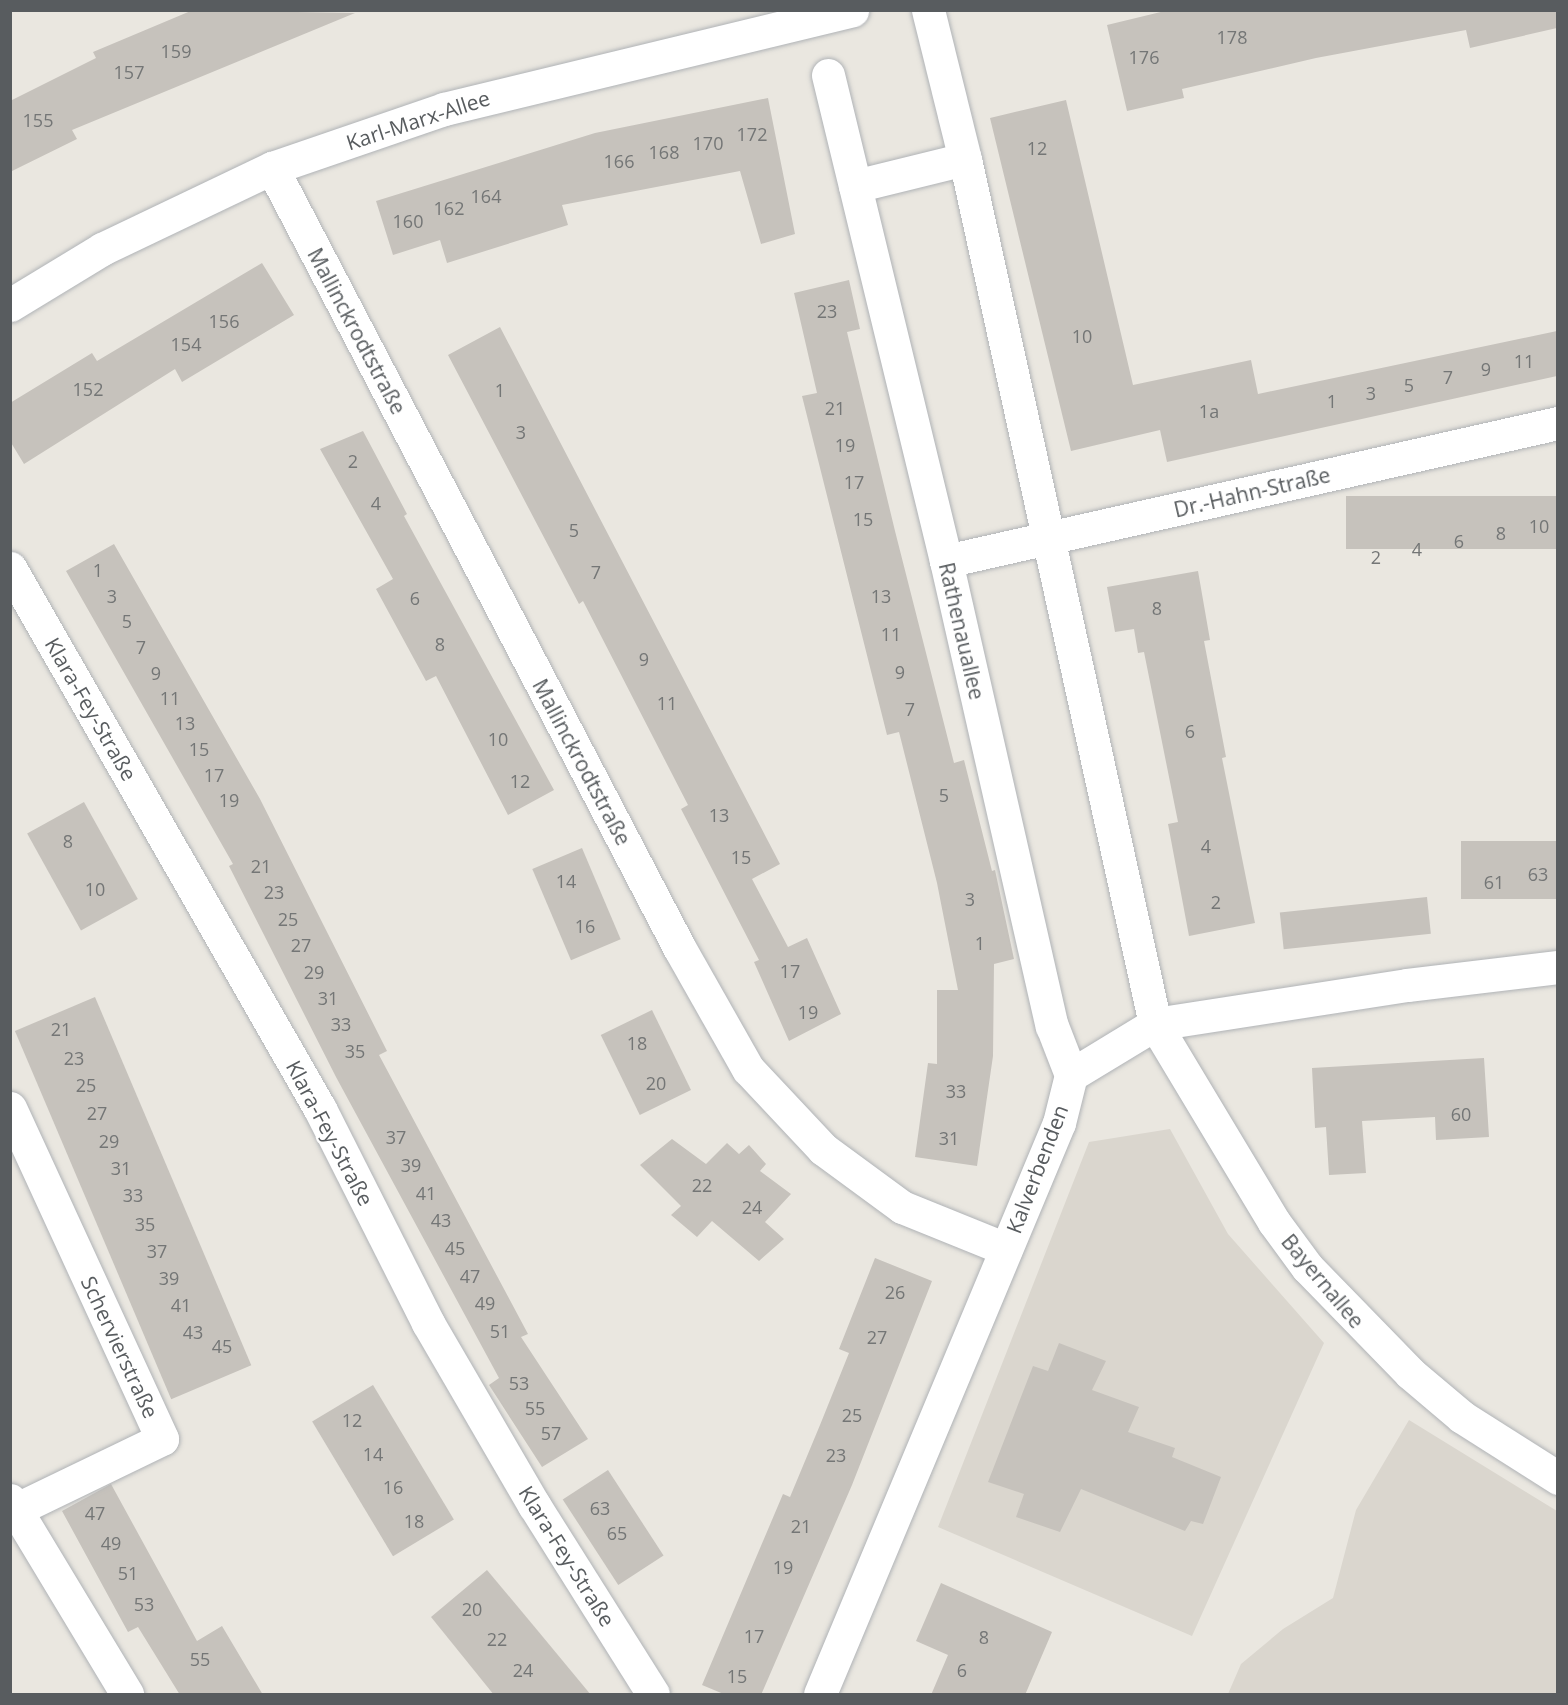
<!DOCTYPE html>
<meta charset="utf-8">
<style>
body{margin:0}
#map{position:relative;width:1568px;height:1705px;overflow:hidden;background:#eae7e0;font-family:"Open Sans",sans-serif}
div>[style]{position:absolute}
.education>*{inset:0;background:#dad6ce}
.building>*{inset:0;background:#c6c2bc;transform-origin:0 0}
.roads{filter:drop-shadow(0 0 2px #b0b3b6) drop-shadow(0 0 2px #b0b3b6)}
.minor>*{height:33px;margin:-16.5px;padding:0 16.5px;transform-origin:16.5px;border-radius:16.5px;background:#fff}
span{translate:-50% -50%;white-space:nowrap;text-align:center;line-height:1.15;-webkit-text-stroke:4.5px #fff;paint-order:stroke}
.number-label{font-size:18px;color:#747676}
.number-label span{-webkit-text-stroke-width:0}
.street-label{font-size:21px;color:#585c5f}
.frame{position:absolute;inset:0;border:12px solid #585c5f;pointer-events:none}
</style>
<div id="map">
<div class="education">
<div style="clip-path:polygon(1170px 1129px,1228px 1234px,1324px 1343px,1192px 1636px,938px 1527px,1089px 1142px)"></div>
<div style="clip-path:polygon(1409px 1420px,1557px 1511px,1557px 1694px,1228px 1694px,1241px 1664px,1283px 1629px,1333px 1598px,1356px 1510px)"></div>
</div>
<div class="building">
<div style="clip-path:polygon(193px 10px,355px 13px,72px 130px,77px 139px,10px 172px,10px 101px,96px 58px,93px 52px)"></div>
<div style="clip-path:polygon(1169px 10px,1557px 10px,1557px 28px,1470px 48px,1466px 30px,1316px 58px,1182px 89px,1184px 98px,1127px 111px,1107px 25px)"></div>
<div style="clip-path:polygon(768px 98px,795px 234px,761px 244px,740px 171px,562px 205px,568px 225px,447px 263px,440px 240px,393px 255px,376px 201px,595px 133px)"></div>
<div style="clip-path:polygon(1066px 100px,1133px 385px,1251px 360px,1258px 394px,1557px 331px,1557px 376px,1167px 462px,1160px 430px,1071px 451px,990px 118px)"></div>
<div style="clip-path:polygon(262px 263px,294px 315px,182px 382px,175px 369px,24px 464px,10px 441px,10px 403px,92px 353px,97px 361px)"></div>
<div style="clip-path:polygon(849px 280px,860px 329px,847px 332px,895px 531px,954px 763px,964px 760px,992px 871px,995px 870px,1014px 959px,994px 964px,993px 1056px,977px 1166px,915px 1157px,928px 1063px,937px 1064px,937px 990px,958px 990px,937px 883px,899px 732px,887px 735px,802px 396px,817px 393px,794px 293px)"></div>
<div style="clip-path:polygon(500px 327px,780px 864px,752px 879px,788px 947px,807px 938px,841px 1014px,789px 1041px,754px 962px,759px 960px,681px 809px,688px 805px,583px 601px,579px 604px,448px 355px)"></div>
<div style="clip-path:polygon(363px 431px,407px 514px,404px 516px,554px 790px,508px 815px,436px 676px,426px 681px,376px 589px,393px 579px,320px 449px)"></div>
<div style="left:1557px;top:496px;width:53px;height:211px;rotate:90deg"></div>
<div style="clip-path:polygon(114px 544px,260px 799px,387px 1051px,379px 1055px,528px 1334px,521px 1337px,588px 1439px,542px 1467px,489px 1385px,499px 1378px,336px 1077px,229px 866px,233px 864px,66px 571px)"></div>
<div style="clip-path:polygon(1198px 571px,1210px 640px,1204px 641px,1226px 757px,1222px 758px,1255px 923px,1189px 936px,1168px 824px,1178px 822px,1144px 652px,1138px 653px,1134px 629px,1115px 632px,1107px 587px)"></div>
<div style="left:84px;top:802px;width:111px;height:65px;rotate:61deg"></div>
<div style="left:1557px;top:841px;width:58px;height:96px;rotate:90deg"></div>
<div style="left:582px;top:848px;width:99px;height:54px;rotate:67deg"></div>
<div style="left:1427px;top:897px;width:37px;height:148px;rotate:84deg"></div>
<div style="left:95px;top:997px;width:400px;height:87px;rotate:67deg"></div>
<div style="left:652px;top:1010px;width:89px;height:57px;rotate:64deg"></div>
<div style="clip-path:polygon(1484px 1058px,1489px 1137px,1436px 1140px,1435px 1117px,1362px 1121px,1366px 1173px,1329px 1175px,1326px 1127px,1315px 1128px,1312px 1068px)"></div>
<div style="clip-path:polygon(672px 1139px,706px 1164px,727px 1143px,739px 1154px,749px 1145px,766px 1164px,760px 1171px,791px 1194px,765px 1222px,784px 1239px,759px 1261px,712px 1221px,697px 1237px,671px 1215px,681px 1206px,640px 1165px)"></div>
<div style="clip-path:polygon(875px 1258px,932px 1281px,852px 1485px,761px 1695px,726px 1695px,702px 1685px,783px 1494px,790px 1497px,820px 1425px,849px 1353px,839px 1349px)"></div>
<div style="clip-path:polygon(1059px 1343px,1106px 1361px,1092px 1390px,1139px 1407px,1128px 1432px,1175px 1448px,1172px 1457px,1221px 1477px,1203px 1524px,1191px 1521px,1185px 1531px,1081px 1489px,1060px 1532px,1016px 1517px,1024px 1494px,988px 1482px,1033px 1366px,1048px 1371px)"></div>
<div style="left:373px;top:1385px;width:157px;height:71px;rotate:59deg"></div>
<div style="left:608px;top:1470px;width:102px;height:54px;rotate:57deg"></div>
<div style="clip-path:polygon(111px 1484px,197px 1641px,222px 1626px,263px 1695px,180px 1695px,138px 1627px,128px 1632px,62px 1511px)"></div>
<div style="clip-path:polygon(487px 1570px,538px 1631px,591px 1695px,494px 1695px,431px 1617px)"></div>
<div style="clip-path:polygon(941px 1583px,1052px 1632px,1025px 1695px,931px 1695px,948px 1655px,916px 1641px)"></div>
</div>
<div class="roads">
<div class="minor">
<div style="left:928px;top:10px;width:154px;rotate:76.1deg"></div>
<div style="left:965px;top:159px;width:886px;rotate:77.61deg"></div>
<div style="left:1155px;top:1024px;width:231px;rotate:59deg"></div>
<div style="left:1274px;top:1222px;width:56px;rotate:53.7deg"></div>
<div style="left:1307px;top:1267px;width:148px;rotate:45.8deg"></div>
<div style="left:1410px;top:1373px;width:68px;rotate:40.2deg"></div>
<div style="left:1462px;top:1417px;width:114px;rotate:32.4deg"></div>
<div style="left:828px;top:75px;width:500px;rotate:76.35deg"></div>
<div style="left:946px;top:561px;width:477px;rotate:77.2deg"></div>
<div style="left:1052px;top:1026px;width:53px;rotate:68.8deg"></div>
<div style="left:272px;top:168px;width:881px;rotate:62.42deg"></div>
<div style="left:680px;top:949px;width:138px;rotate:60.5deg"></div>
<div style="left:748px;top:1069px;width:110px;rotate:46.8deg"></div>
<div style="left:823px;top:1149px;width:98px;rotate:36.3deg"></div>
<div style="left:902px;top:1207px;width:112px;rotate:22deg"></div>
<div style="left:855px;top:186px;width:113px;rotate:-13.8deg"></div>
<div style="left:10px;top:305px;width:108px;rotate:-31.3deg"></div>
<div style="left:102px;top:249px;width:188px;rotate:-25.5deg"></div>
<div style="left:272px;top:168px;width:182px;rotate:-18.9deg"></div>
<div style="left:444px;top:109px;width:420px;rotate:-13.6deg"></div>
<div style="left:946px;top:561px;width:627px;rotate:-12.71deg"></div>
<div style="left:10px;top:568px;width:624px;rotate:60.19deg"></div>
<div style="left:320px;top:1109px;width:240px;rotate:63.2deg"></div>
<div style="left:428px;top:1323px;width:211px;rotate:59.8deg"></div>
<div style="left:534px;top:1505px;width:223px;rotate:57.8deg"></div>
<div style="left:10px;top:1108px;width:364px;rotate:65.3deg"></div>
<div style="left:162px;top:1439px;width:163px;rotate:154.2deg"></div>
<div style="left:10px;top:1500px;width:227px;rotate:58.9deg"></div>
<div style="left:820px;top:1694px;width:619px;rotate:-67.29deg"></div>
<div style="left:1059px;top:1123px;width:49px;rotate:-76deg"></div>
<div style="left:1071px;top:1075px;width:98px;rotate:-31.3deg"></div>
<div style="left:1155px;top:1024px;width:255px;rotate:-8.8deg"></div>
<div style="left:1407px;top:985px;width:152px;rotate:-6.8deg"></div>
</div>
</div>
<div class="number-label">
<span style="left:1232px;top:37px">178</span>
<span style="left:176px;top:51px">159</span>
<span style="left:1144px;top:57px">176</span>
<span style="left:129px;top:72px">157</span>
<span style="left:38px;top:120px">155</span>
<span style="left:752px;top:134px">172</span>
<span style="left:708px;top:143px">170</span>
<span style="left:1037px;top:148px">12</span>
<span style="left:664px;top:152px">168</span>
<span style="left:619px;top:161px">166</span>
<span style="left:486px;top:196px">164</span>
<span style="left:449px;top:208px">162</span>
<span style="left:408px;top:221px">160</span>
<span style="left:827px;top:311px">23</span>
<span style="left:224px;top:321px">156</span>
<span style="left:1082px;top:336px">10</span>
<span style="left:186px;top:344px">154</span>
<span style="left:1524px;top:361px">11</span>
<span style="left:1486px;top:369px">9</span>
<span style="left:1448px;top:377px">7</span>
<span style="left:1409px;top:385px">5</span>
<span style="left:88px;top:389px">152</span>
<span style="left:500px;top:390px">1</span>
<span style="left:1371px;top:393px">3</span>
<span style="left:1332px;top:401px">1</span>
<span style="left:835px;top:408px">21</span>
<span style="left:1209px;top:411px">1a</span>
<span style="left:521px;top:432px">3</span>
<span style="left:845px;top:445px">19</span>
<span style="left:353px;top:461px">2</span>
<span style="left:854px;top:482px">17</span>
<span style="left:376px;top:503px">4</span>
<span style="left:863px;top:519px">15</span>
<span style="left:1539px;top:526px">10</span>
<span style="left:574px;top:530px">5</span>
<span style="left:1501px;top:533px">8</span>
<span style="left:1459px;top:541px">6</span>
<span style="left:1417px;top:549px">4</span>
<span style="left:1376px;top:557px">2</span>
<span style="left:98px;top:570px">1</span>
<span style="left:596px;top:572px">7</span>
<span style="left:112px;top:596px">3</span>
<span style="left:881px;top:596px">13</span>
<span style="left:415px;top:598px">6</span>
<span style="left:1157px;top:608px">8</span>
<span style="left:127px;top:621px">5</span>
<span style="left:891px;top:634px">11</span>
<span style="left:440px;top:644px">8</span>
<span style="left:141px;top:647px">7</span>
<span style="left:644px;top:659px">9</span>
<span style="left:900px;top:672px">9</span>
<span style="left:156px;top:673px">9</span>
<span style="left:170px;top:698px">11</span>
<span style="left:667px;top:703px">11</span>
<span style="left:910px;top:709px">7</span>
<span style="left:185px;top:723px">13</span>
<span style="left:1190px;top:731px">6</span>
<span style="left:498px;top:739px">10</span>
<span style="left:199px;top:749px">15</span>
<span style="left:214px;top:775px">17</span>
<span style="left:520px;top:781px">12</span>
<span style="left:944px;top:795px">5</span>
<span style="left:229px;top:800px">19</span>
<span style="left:719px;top:815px">13</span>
<span style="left:68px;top:841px">8</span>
<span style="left:1206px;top:846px">4</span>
<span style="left:741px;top:857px">15</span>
<span style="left:261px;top:866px">21</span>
<span style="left:1538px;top:874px">63</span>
<span style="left:566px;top:881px">14</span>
<span style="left:1494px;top:882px">61</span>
<span style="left:95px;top:889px">10</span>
<span style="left:274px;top:892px">23</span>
<span style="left:970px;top:899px">3</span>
<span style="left:1216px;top:902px">2</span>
<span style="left:288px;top:919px">25</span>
<span style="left:585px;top:926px">16</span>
<span style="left:980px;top:943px">1</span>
<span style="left:301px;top:945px">27</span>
<span style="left:790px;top:971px">17</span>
<span style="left:314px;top:972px">29</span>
<span style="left:328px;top:998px">31</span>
<span style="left:808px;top:1012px">19</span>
<span style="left:341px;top:1024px">33</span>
<span style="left:61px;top:1029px">21</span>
<span style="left:637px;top:1043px">18</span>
<span style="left:355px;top:1051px">35</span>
<span style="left:74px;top:1058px">23</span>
<span style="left:656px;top:1083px">20</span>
<span style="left:86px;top:1085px">25</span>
<span style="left:956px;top:1091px">33</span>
<span style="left:97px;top:1113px">27</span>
<span style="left:1461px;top:1114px">60</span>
<span style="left:396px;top:1137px">37</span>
<span style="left:949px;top:1138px">31</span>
<span style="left:109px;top:1141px">29</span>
<span style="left:411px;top:1165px">39</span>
<span style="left:121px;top:1168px">31</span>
<span style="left:702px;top:1185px">22</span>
<span style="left:426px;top:1193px">41</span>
<span style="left:133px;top:1195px">33</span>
<span style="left:752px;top:1207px">24</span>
<span style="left:441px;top:1220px">43</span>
<span style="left:145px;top:1224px">35</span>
<span style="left:455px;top:1248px">45</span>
<span style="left:157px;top:1251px">37</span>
<span style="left:470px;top:1276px">47</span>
<span style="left:169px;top:1278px">39</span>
<span style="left:895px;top:1292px">26</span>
<span style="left:485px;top:1303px">49</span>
<span style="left:181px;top:1305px">41</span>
<span style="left:500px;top:1331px">51</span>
<span style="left:193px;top:1332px">43</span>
<span style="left:877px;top:1337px">27</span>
<span style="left:222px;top:1346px">45</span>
<span style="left:519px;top:1383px">53</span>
<span style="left:535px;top:1408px">55</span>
<span style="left:852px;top:1415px">25</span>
<span style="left:352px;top:1420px">12</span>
<span style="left:551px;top:1433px">57</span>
<span style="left:373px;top:1454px">14</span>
<span style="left:836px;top:1455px">23</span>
<span style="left:393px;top:1487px">16</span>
<span style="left:600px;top:1508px">63</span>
<span style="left:95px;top:1513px">47</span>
<span style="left:414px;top:1521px">18</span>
<span style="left:801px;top:1526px">21</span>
<span style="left:617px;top:1533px">65</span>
<span style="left:111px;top:1543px">49</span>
<span style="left:783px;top:1567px">19</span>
<span style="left:128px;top:1573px">51</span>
<span style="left:144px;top:1604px">53</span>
<span style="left:472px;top:1609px">20</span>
<span style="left:754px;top:1636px">17</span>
<span style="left:984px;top:1637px">8</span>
<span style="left:497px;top:1639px">22</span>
<span style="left:200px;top:1659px">55</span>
<span style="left:523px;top:1670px">24</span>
<span style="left:962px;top:1670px">6</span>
<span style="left:737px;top:1676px">15</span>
</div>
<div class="street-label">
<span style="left:418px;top:120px;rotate:-18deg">Karl-Marx-Allee</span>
<span style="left:357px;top:331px;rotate:62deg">Mallinckrodtstraße</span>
<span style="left:1252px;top:492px;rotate:-13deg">Dr.-Hahn-Straße</span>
<span style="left:962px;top:631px;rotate:77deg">Rathenauallee</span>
<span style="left:91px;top:709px;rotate:60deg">Klara-Fey-Straße</span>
<span style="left:582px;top:762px;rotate:62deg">Mallinckrodtstraße</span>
<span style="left:330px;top:1133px;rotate:62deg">Klara-Fey-Straße</span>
<span style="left:1037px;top:1169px;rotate:-69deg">Kalverbenden</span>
<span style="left:1323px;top:1281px;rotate:50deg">Bayernallee</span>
<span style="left:120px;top:1347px;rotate:65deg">Schervierstraße</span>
<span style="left:567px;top:1556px;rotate:58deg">Klara-Fey-Straße</span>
</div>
<div class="frame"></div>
</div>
